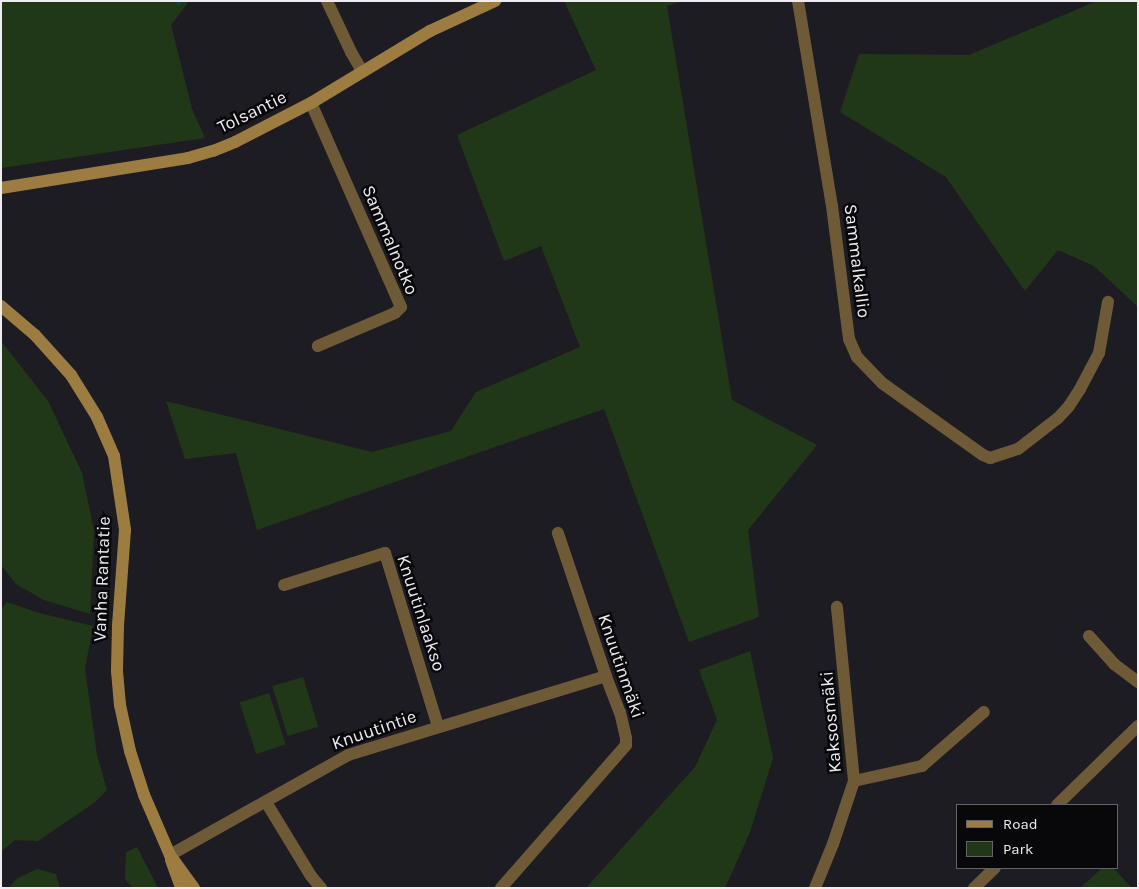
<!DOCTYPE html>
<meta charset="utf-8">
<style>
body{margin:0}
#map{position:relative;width:1139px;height:889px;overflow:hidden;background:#1e1c23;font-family:Karla,sans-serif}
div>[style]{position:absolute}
.green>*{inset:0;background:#203818;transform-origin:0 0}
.stream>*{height:4px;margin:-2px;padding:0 2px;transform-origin:2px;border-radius:2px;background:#004858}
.street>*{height:12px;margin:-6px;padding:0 6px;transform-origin:6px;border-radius:6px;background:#6e5a37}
.secondary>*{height:12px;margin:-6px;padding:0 6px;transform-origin:6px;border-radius:6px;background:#9d7c42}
span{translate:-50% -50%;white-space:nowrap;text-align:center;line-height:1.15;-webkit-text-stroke:5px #08070a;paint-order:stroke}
.street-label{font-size:18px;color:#eeecf1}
.frame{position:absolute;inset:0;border:2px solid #eeecf1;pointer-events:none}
.legend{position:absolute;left:956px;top:804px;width:162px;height:65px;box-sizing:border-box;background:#08070a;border:1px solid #646366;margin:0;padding:6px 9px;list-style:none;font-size:15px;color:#eeecf1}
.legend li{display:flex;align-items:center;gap:10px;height:25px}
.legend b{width:25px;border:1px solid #646366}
</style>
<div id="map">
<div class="green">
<div style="clip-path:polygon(1px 1px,187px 1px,187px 4px,171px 25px,192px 109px,205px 138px,1px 168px)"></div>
<div style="clip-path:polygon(564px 1px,683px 1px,667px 6px,732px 400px,817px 445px,748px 530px,759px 617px,689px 642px,604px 409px,257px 530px,236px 453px,185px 459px,166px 401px,372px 452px,451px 431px,476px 392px,580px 347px,541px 246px,504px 261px,457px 135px,596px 70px)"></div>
<div style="clip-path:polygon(1097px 1px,1138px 1px,1138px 307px,1094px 266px,1058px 250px,1025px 291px,946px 177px,840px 112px,859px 54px,969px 55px)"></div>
<div style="clip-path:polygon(1px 341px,48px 401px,82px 473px,94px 530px,90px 614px,44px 600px,16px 584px,1px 565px)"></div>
<div style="clip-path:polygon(7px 602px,39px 613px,93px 626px,85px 669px,97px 755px,107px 790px,94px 803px,38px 841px,15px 840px,1px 852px,1px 610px)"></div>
<div style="clip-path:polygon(750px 651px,773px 758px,750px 832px,725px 888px,586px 888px,695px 767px,717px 720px,699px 670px)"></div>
<div style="left:303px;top:677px;width:52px;height:32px;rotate:73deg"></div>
<div style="left:269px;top:693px;width:54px;height:31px;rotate:72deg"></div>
<div style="clip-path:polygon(137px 847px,158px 888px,133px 888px,125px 879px,126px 852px)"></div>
<div style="clip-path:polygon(1102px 868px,1113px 868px,1132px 888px,1080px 888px)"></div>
<div style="clip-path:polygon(37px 869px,56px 874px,60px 888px,9px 888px,16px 879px)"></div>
</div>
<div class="stream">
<div style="left:179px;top:1px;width:2px;rotate:90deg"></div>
</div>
<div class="street">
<div style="left:327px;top:1px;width:56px;rotate:64.8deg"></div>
<div style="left:351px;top:52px;width:22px;rotate:60deg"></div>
<div style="left:798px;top:1px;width:208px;rotate:80.6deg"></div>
<div style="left:832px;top:206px;width:134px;rotate:82.7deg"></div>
<div style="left:849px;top:339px;width:20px;rotate:66deg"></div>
<div style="left:857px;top:357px;width:36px;rotate:46deg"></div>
<div style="left:882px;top:383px;width:124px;rotate:35.5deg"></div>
<div style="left:983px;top:455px;width:8px;rotate:23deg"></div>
<div style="left:990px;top:458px;width:29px;rotate:-18deg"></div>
<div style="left:1018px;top:449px;width:51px;rotate:-37.8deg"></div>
<div style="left:1058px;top:418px;width:16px;rotate:-47deg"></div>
<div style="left:1069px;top:406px;width:20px;rotate:-57deg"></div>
<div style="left:1080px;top:389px;width:41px;rotate:-62.2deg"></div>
<div style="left:1099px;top:353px;width:52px;rotate:-80deg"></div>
<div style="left:311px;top:103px;width:223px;rotate:66.2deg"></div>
<div style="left:401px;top:307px;width:8px;rotate:135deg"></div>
<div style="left:395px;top:313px;width:84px;rotate:156.8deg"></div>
<div style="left:284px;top:585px;width:106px;rotate:-17.6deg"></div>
<div style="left:385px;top:553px;width:181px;rotate:73deg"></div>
<div style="left:1089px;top:636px;width:38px;rotate:48deg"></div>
<div style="left:1114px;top:664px;width:30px;rotate:37deg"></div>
<div style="left:854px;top:781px;width:70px;rotate:-12.4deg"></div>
<div style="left:922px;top:766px;width:82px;rotate:-41.1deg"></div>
<div style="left:266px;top:802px;width:87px;rotate:58.7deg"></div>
<div style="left:311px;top:876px;width:16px;rotate:50deg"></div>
<div style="left:1057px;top:805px;width:113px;rotate:-44.3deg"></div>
<div style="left:170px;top:855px;width:204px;rotate:-29.3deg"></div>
<div style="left:348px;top:755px;width:270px;rotate:-17deg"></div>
<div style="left:501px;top:888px;width:190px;rotate:-48.8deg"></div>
<div style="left:626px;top:745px;width:7px;rotate:-90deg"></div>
<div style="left:626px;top:738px;width:26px;rotate:-103deg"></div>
<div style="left:620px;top:713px;width:40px;rotate:-111deg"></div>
<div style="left:606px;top:676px;width:151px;rotate:-108.6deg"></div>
<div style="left:815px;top:888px;width:48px;rotate:-67.8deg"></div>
<div style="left:833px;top:844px;width:66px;rotate:-71.6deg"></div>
<div style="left:854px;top:781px;width:175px;rotate:-95.6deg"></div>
<div style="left:974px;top:888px;width:29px;rotate:-44deg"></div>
</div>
<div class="secondary">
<div style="left:1px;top:188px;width:189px;rotate:-9.1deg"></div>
<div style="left:188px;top:158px;width:26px;rotate:-16deg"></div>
<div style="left:213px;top:151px;width:24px;rotate:-22deg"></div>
<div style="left:235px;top:142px;width:85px;rotate:-27.2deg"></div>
<div style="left:311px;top:103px;width:139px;rotate:-31.2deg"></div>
<div style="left:430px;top:31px;width:72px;rotate:-24.8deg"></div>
<div style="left:1px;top:306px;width:45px;rotate:40.5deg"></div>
<div style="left:35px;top:335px;width:54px;rotate:48deg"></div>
<div style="left:71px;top:375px;width:49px;rotate:58.2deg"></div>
<div style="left:97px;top:417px;width:43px;rotate:66.4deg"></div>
<div style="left:114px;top:456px;width:75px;rotate:81.5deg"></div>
<div style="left:125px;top:530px;width:96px;rotate:94.2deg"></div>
<div style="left:118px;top:626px;width:45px;rotate:91.3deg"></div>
<div style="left:117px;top:671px;width:34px;rotate:85deg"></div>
<div style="left:120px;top:705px;width:47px;rotate:77.7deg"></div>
<div style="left:130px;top:751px;width:46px;rotate:72.3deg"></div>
<div style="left:144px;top:795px;width:65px;rotate:66.6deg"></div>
<div style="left:170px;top:855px;width:41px;rotate:54deg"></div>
<div style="left:171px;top:860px;width:30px;rotate:70deg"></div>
</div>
<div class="street-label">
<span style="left:252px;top:112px;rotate:-26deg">Tolsantie</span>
<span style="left:390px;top:240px;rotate:67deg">Sammalnotko</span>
<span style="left:857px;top:261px;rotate:83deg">Sammalkallio</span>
<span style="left:102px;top:579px;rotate:-88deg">Vanha Rantatie</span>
<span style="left:421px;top:613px;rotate:72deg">Knuutinlaakso</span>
<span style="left:621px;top:666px;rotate:71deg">Knuutinmäki</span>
<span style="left:831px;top:722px;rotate:-95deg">Kaksosmäki</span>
<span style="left:374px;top:730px;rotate:-19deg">Knuutintie</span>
</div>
<div class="frame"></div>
<ul class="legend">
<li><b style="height:6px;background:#9d7c42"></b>Road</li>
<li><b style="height:14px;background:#203818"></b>Park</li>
</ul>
</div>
